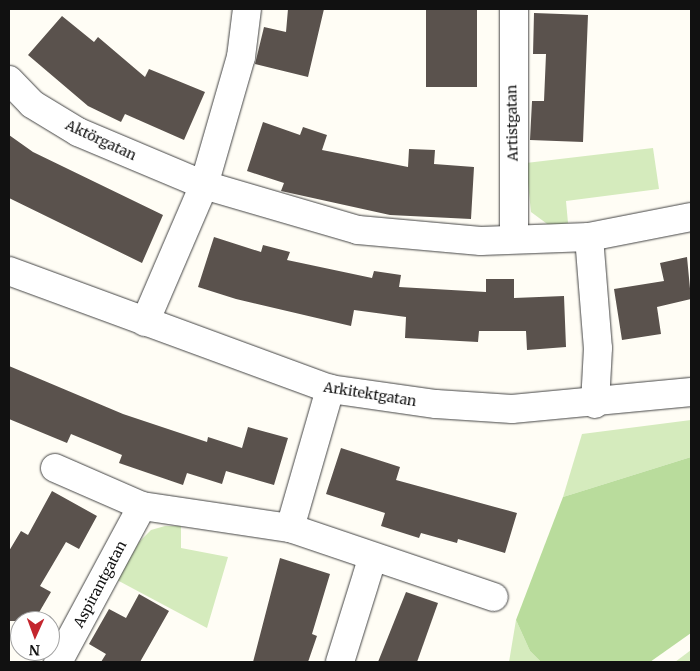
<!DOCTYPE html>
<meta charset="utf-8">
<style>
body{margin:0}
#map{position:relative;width:700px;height:671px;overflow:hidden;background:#fffdf5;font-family:Merriweather,serif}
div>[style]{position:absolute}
.green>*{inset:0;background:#d5ebbd}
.forest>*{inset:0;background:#b9dc9c}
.building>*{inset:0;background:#5a524d;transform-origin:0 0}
.roads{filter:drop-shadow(0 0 1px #444) drop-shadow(0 0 1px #444)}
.street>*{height:28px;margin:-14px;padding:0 14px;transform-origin:14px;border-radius:14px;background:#fff}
span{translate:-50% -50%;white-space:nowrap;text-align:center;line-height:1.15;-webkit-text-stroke:5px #fff;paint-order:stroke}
.street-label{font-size:14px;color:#111}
.frame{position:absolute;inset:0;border:10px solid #111;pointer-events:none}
.north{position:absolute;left:10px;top:611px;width:50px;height:50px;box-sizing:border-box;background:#fff;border:1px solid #a0a0a0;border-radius:50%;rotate:182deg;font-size:14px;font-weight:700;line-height:20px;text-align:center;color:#111}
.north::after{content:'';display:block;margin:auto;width:18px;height:22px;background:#c4262e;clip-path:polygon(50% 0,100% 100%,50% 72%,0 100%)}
</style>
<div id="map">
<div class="green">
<div style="clip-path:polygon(653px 148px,659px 189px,566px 201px,568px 223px,550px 226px,531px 212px,526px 163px)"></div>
<div style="clip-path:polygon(691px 420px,691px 457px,563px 497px,582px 434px)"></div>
<div style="clip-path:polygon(165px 526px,181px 526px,181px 548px,228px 557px,207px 628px,117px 580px,139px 542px,151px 530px)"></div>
<div style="clip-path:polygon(516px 620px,530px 651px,541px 662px,509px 662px)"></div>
<div style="clip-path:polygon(691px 650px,691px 662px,675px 662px)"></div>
</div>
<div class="forest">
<div style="clip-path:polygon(691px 457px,691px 633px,650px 662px,541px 662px,530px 651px,516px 620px,563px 497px)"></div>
</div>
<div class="building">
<div style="clip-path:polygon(288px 9px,324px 9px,308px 77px,255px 64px,264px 27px,286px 32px)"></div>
<div style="left:426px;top:9px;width:51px;height:78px"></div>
<div style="clip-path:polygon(534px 13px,588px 15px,583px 142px,530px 140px,532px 101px,544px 101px,546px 54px,533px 54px)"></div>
<div style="clip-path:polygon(62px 16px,94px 42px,98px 37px,145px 77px,149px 69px,205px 92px,184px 140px,125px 114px,121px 122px,88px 106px,28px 55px)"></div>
<div style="clip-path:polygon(263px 122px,300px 135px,303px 127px,327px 135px,322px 150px,408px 167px,409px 149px,435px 150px,434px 164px,474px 167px,471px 219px,390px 215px,281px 191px,284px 183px,247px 171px)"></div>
<div style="clip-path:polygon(9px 135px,33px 152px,163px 215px,142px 263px,9px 198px)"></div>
<div style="clip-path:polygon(214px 237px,261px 252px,263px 245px,290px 252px,287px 260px,372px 278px,374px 271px,401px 275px,399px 287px,486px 292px,486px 279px,514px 279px,514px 298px,564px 296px,566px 347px,527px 350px,526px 331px,479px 331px,478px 342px,405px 338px,406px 317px,354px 310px,351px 326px,236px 299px,198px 287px)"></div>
<div style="clip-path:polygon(687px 257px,691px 299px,657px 307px,661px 334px,622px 340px,614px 289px,664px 281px,660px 263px)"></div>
<div style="clip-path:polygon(9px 366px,123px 414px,207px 442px,208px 437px,242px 448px,248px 427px,288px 438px,274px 485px,226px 471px,222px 484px,187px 473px,183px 485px,119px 463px,122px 455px,71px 434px,67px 443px,9px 419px)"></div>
<div style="clip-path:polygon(341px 448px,400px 467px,396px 480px,517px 513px,505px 553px,458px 539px,457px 543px,421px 533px,419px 538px,381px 526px,385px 513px,326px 494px)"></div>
<div style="clip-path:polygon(52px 491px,97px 516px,79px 549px,66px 542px,40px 586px,51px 592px,34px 621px,9px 621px,9px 551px,21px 531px,28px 535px)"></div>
<div style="clip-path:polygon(280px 558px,330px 574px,312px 634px,317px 636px,308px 662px,253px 662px)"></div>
<div style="clip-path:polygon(406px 592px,438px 603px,417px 662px,378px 662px)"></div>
<div style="clip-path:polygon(139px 594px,169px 611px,140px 662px,101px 662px,106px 654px,89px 644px,109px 609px,126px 618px)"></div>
</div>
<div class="roads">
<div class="street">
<div style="left:9px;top:80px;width:33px;rotate:46deg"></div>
<div style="left:32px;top:104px;width:54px;rotate:31.3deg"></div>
<div style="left:78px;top:132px;width:137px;rotate:22.8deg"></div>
<div style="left:204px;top:185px;width:160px;rotate:16.3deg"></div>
<div style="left:358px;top:230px;width:123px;rotate:5.1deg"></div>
<div style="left:481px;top:241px;width:108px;rotate:-2.1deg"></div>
<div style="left:589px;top:237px;width:104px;rotate:-11.1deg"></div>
<div style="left:514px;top:237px;width:228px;rotate:-90deg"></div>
<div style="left:589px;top:237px;width:111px;rotate:85.4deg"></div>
<div style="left:598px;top:348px;width:56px;rotate:93.1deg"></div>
<div style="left:9px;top:271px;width:342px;rotate:20.2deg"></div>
<div style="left:330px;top:389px;width:107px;rotate:8.1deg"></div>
<div style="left:436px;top:404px;width:76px;rotate:3.8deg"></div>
<div style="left:512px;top:409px;width:180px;rotate:-5.4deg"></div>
<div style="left:145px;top:322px;width:149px;rotate:-66.7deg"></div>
<div style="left:204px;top:185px;width:133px;rotate:-73.9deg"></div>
<div style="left:241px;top:57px;width:48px;rotate:-82.9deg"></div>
<div style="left:55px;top:468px;width:95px;rotate:23.6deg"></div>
<div style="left:142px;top:506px;width:150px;rotate:8.5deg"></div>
<div style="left:290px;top:528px;width:215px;rotate:18.7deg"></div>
<div style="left:290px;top:528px;width:145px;rotate:-73.9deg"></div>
<div style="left:58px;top:662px;width:177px;rotate:-61.7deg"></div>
<div style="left:340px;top:662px;width:108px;rotate:-72.7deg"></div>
</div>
</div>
<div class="street-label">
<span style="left:512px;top:123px;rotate:-91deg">Artistgatan</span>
<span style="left:101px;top:140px;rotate:25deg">Aktörgatan</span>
<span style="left:370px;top:394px;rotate:9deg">Arkitektgatan</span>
<span style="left:100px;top:584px;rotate:-62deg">Aspirantgatan</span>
</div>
<div class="frame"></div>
<div class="north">N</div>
</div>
